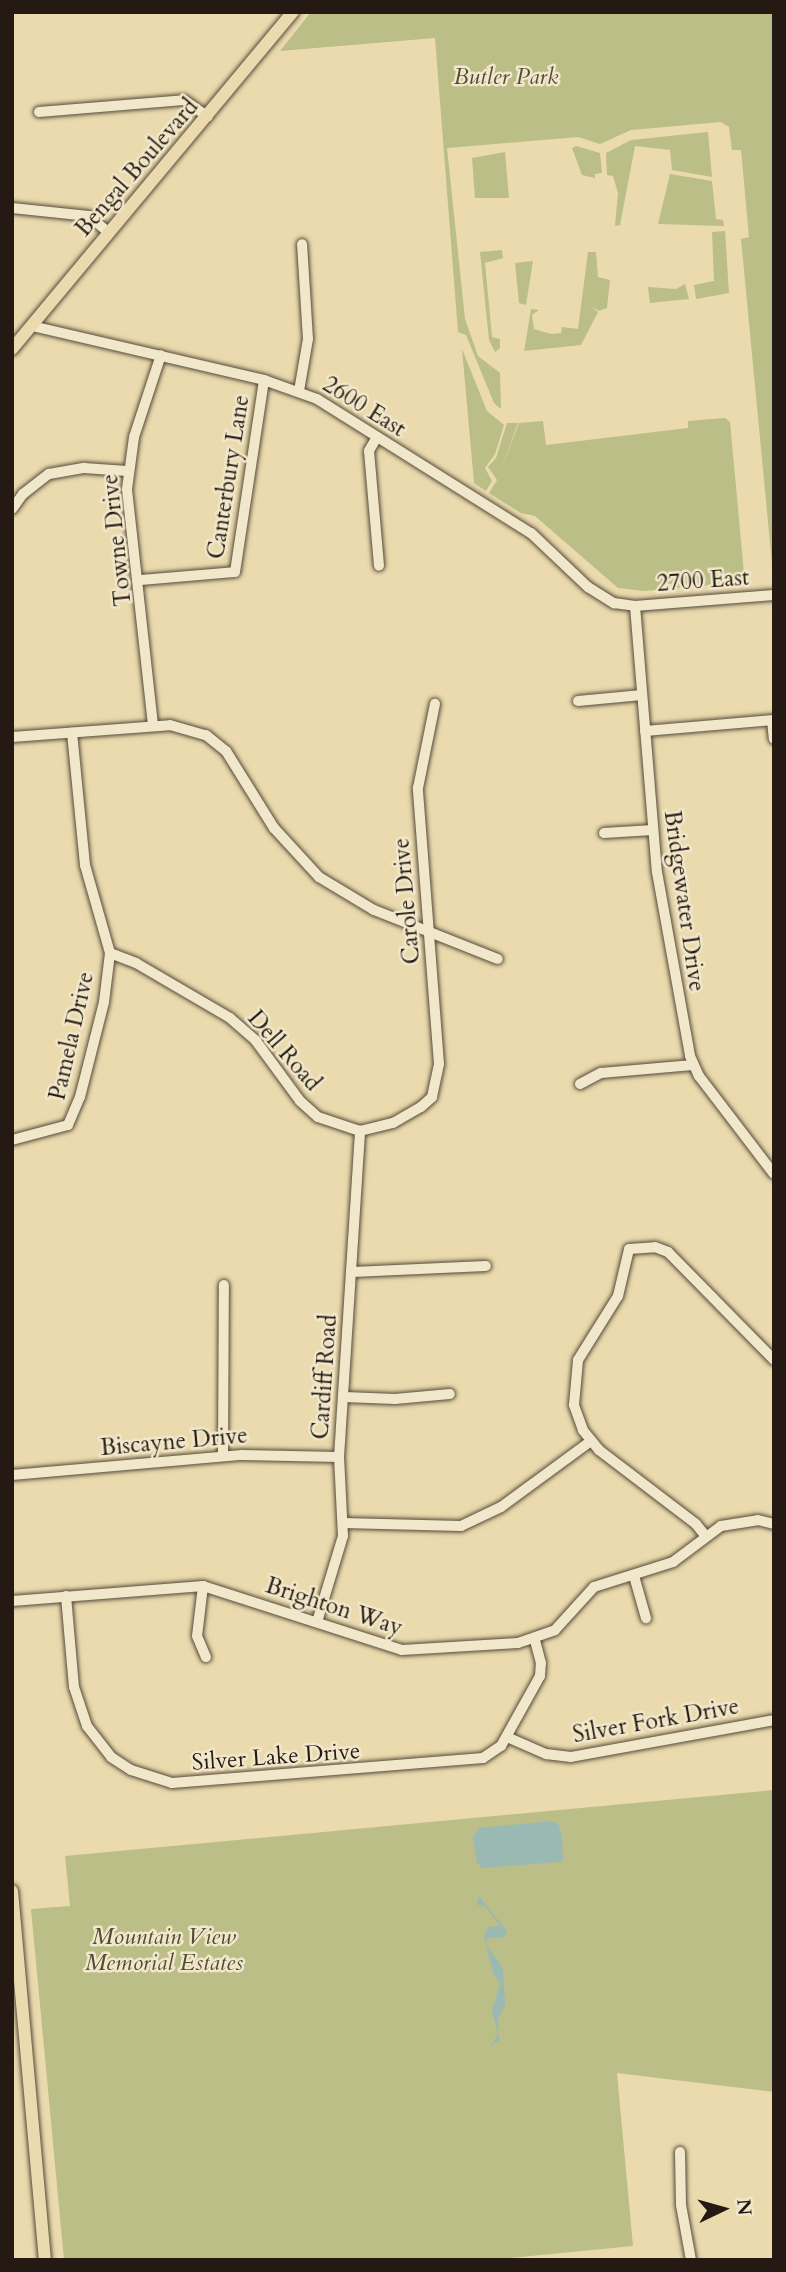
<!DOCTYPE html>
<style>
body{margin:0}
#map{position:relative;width:786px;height:2272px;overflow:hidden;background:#eadaad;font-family:Cardo,serif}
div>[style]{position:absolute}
.green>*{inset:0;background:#bbbe87}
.water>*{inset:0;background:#9ab9b2}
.roads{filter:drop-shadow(0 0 2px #564a3a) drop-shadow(0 0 2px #564a3a)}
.minor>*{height:10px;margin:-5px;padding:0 5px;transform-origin:5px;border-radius:5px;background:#f1e7ca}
.major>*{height:12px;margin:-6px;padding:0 6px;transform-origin:6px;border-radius:6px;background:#eadaad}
span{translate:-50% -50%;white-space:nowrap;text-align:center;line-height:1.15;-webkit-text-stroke:5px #f1e7ca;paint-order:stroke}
.park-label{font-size:23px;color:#524b36;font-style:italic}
.street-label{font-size:23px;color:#251a13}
.frame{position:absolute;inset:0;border:14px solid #251a13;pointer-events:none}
.north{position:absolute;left:688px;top:2174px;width:70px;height:70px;-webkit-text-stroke:5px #f1e7ca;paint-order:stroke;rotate:85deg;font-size:19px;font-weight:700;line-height:28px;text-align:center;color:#251a13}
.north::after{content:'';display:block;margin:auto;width:24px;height:32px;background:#251a13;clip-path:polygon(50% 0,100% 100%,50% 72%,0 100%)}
</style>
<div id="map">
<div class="green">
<div style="clip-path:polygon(311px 12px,774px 12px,774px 585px,741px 239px,749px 237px,741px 150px,732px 150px,729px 127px,721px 122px,631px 130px,600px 144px,578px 137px,447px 148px,465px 319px,478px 356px,500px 373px,501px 409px,494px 403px,466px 335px,458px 332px,435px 38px,280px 51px)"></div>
<div style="clip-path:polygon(708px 132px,712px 177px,672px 170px,670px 150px,635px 146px,620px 225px,615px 226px,618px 193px,613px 176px,607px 175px,606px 153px,631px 140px)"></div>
<div style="clip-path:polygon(576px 146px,600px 153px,602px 173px,595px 174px,595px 178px,582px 175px,572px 148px)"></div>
<div style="clip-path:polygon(505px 152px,509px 198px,475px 198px,472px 158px)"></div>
<div style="clip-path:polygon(670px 174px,712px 181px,716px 219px,723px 220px,724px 226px,658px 224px)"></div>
<div style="clip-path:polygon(725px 231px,729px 293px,696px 299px,694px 285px,714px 281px,712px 232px)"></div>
<div style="clip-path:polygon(502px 250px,503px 258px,485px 263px,492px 337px,500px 339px,500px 348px,495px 352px,489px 340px,480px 252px)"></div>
<div style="clip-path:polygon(588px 252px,596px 252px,598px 277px,610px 280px,607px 308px,599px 311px,591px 306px,598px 312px,581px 345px,524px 351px,531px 309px,539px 310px,532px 315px,534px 329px,551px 334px,561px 333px,562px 327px,578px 329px)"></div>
<div style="clip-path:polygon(533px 261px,526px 305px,519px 303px,515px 263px)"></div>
<div style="clip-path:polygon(685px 284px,689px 299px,650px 303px,648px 287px,676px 289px)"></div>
<div style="clip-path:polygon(462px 349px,487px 411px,504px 425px,495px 454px,485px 468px,492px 481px,486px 491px,474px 483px)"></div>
<div style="clip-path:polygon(725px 418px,730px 422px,744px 573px,735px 583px,643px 591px,618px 588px,535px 516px,521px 513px,489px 493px,497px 480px,488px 467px,496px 458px,507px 423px,518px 423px,500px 472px,519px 423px,543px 421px,546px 445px,688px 428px,688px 421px)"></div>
<div style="clip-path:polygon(774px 1790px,774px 2092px,617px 2073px,633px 2246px,490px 2260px,64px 2260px,31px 1909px,70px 1906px,65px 1856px)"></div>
</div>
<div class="water">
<div style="clip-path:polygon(553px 1821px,559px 1825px,562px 1837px,563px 1860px,559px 1862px,483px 1868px,477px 1863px,473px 1836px,479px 1828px)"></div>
<div style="clip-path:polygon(479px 1896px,507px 1931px,504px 1937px,488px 1938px,486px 1944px,503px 1968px,505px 2005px,498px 2018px,499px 2041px,491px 2046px,498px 2034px,492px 2010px,500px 1984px,493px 1973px,484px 1936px,488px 1927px,500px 1926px,485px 1906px,477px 1905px)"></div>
</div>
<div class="roads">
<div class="minor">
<div style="left:39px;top:112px;width:145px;rotate:-4.7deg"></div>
<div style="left:184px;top:100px;width:29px;rotate:35deg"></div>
<div style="left:12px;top:208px;width:77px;rotate:5.9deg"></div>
<div style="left:89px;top:216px;width:26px;rotate:40deg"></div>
<div style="left:32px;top:326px;width:238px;rotate:13.1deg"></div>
<div style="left:264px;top:380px;width:56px;rotate:19.7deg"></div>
<div style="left:317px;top:399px;width:252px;rotate:32.1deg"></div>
<div style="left:531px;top:533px;width:79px;rotate:43.5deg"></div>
<div style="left:588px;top:587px;width:31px;rotate:32deg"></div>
<div style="left:614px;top:603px;width:21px;rotate:8deg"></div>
<div style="left:635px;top:606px;width:139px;rotate:-4.5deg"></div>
<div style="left:299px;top:391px;width:53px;rotate:-80.2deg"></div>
<div style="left:308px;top:339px;width:95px;rotate:-93.6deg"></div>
<div style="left:377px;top:437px;width:16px;rotate:120deg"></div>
<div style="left:369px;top:451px;width:115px;rotate:85deg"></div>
<div style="left:12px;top:509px;width:19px;rotate:-54deg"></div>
<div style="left:23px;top:494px;width:33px;rotate:-38deg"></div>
<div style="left:49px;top:474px;width:36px;rotate:-10deg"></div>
<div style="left:84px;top:468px;width:43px;rotate:4deg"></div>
<div style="left:140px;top:580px;width:95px;rotate:-4.8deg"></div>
<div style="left:235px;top:572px;width:194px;rotate:-81.4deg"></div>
<div style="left:635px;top:606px;width:267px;rotate:85.3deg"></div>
<div style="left:657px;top:872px;width:187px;rotate:79.8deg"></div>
<div style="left:690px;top:1056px;width:22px;rotate:66deg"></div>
<div style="left:699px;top:1076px;width:123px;rotate:52.6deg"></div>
<div style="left:578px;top:701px;width:64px;rotate:-5.4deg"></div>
<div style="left:772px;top:721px;width:18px;rotate:84deg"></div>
<div style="left:153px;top:725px;width:237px;rotate:-96.3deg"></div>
<div style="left:127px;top:489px;width:52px;rotate:-82.3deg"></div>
<div style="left:134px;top:437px;width:86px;rotate:-71.8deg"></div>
<div style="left:645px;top:731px;width:129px;rotate:-4.9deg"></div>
<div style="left:12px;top:737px;width:158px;rotate:-4.3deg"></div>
<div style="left:170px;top:725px;width:37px;rotate:16deg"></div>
<div style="left:206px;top:735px;width:26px;rotate:39deg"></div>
<div style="left:226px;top:751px;width:91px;rotate:58.1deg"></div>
<div style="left:274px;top:828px;width:67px;rotate:47.4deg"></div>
<div style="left:319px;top:877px;width:64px;rotate:31deg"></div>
<div style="left:374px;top:910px;width:133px;rotate:21.6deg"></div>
<div style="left:604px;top:833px;width:49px;rotate:-3.5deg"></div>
<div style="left:110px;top:953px;width:28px;rotate:21deg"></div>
<div style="left:136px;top:963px;width:109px;rotate:30.3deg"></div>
<div style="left:230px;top:1018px;width:35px;rotate:41deg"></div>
<div style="left:256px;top:1041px;width:74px;rotate:53.7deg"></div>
<div style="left:300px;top:1101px;width:24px;rotate:42deg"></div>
<div style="left:318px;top:1117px;width:44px;rotate:18.4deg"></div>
<div style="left:360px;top:1131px;width:34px;rotate:-14deg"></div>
<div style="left:393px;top:1123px;width:32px;rotate:-30deg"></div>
<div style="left:421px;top:1107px;width:15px;rotate:-42deg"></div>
<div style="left:432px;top:1097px;width:34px;rotate:-78deg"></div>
<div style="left:439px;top:1064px;width:277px;rotate:-94.4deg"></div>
<div style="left:418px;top:788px;width:86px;rotate:-78.6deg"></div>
<div style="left:580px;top:1084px;width:24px;rotate:-28deg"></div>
<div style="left:601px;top:1073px;width:92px;rotate:-5deg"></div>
<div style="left:12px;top:1140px;width:58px;rotate:-15deg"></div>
<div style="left:68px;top:1125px;width:30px;rotate:-67deg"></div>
<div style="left:80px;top:1097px;width:98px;rotate:-75.8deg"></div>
<div style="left:104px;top:1002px;width:49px;rotate:-83deg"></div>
<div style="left:110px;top:953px;width:91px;rotate:-105.9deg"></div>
<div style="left:85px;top:865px;width:133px;rotate:-95.6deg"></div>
<div style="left:352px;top:1272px;width:134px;rotate:-2.6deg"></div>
<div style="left:344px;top:1397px;width:51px;rotate:2.2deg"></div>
<div style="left:395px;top:1399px;width:55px;rotate:-5.2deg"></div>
<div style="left:223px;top:1456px;width:171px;rotate:-89.7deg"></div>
<div style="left:12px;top:1475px;width:231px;rotate:-5deg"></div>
<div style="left:242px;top:1455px;width:97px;rotate:1.2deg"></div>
<div style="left:343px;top:1523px;width:118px;rotate:1.5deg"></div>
<div style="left:461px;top:1526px;width:44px;rotate:-25.4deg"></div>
<div style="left:501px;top:1507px;width:112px;rotate:-36.3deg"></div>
<div style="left:704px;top:1534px;width:13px;rotate:-129deg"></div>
<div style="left:696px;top:1524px;width:122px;rotate:-142.7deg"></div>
<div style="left:599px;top:1450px;width:26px;rotate:-129deg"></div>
<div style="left:583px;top:1430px;width:27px;rotate:-110deg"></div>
<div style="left:574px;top:1405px;width:45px;rotate:-84.9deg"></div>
<div style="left:578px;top:1360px;width:75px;rotate:-58deg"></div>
<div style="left:618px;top:1296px;width:48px;rotate:-76.8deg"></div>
<div style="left:629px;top:1249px;width:26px;rotate:-4deg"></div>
<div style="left:655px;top:1247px;width:14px;rotate:21deg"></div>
<div style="left:668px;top:1252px;width:151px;rotate:45.5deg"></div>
<div style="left:634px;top:1576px;width:44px;rotate:74.1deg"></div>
<div style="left:203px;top:1586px;width:50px;rotate:96.8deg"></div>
<div style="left:197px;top:1636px;width:23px;rotate:67deg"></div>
<div style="left:66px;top:1596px;width:91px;rotate:85deg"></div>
<div style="left:74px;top:1687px;width:41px;rotate:71.6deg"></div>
<div style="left:87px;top:1726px;width:39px;rotate:52deg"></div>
<div style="left:111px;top:1757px;width:24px;rotate:33deg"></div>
<div style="left:131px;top:1770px;width:43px;rotate:17.6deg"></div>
<div style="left:172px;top:1783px;width:312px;rotate:-4.6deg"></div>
<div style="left:483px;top:1758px;width:22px;rotate:-34deg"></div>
<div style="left:501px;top:1746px;width:80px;rotate:-60.9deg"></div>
<div style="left:540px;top:1676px;width:13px;rotate:-86deg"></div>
<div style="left:541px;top:1663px;width:24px;rotate:-105deg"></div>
<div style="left:12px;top:1601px;width:192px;rotate:-4.5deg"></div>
<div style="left:203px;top:1586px;width:209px;rotate:17.8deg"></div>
<div style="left:402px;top:1650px;width:116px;rotate:-3.5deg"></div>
<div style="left:518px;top:1643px;width:39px;rotate:-19deg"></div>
<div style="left:555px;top:1630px;width:58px;rotate:-47.8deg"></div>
<div style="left:594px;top:1587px;width:83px;rotate:-17.6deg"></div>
<div style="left:673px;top:1562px;width:60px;rotate:-36.9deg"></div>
<div style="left:721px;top:1526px;width:37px;rotate:-9deg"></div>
<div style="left:758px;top:1520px;width:16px;rotate:14deg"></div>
<div style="left:317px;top:1622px;width:90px;rotate:-73.2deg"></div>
<div style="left:343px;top:1536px;width:79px;rotate:-92.9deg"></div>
<div style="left:339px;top:1457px;width:327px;rotate:-86.3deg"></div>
<div style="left:507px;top:1737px;width:43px;rotate:23.6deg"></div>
<div style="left:546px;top:1754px;width:25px;rotate:7deg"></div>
<div style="left:571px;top:1757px;width:206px;rotate:-10.3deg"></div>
<div style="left:680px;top:2152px;width:53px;rotate:88.9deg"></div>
<div style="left:681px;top:2205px;width:56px;rotate:79.7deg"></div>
</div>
<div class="major">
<div style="left:12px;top:349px;width:439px;rotate:-50.2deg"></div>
<div style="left:12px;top:1891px;width:370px;rotate:84.9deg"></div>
</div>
</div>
<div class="park-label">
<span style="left:506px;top:77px">Butler Park</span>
<span style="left:164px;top:1950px">Mountain View<br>Memorial Estates</span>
</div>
<div class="street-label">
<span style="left:137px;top:168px;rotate:-49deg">Bengal Boulevard</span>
<span style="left:364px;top:407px;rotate:32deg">2600 East</span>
<span style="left:229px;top:477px;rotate:-81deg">Canterbury Lane</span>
<span style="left:117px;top:540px;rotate:-96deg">Towne Drive</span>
<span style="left:703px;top:581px;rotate:-4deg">2700 East</span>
<span style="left:407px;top:901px;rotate:-95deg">Carole Drive</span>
<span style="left:684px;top:901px;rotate:82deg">Bridgewater Drive</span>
<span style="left:72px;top:1036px;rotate:-77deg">Pamela Drive</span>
<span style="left:284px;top:1051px;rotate:49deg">Dell Road</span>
<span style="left:325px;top:1377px;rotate:-86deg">Cardiff Road</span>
<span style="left:174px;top:1442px;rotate:-5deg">Biscayne Drive</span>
<span style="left:334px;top:1607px;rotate:18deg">Brighton Way</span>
<span style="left:656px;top:1721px;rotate:-10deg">Silver Fork Drive</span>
<span style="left:276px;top:1757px;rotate:-4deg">Silver Lake Drive</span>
</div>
<div class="frame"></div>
<div class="north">N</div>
</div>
